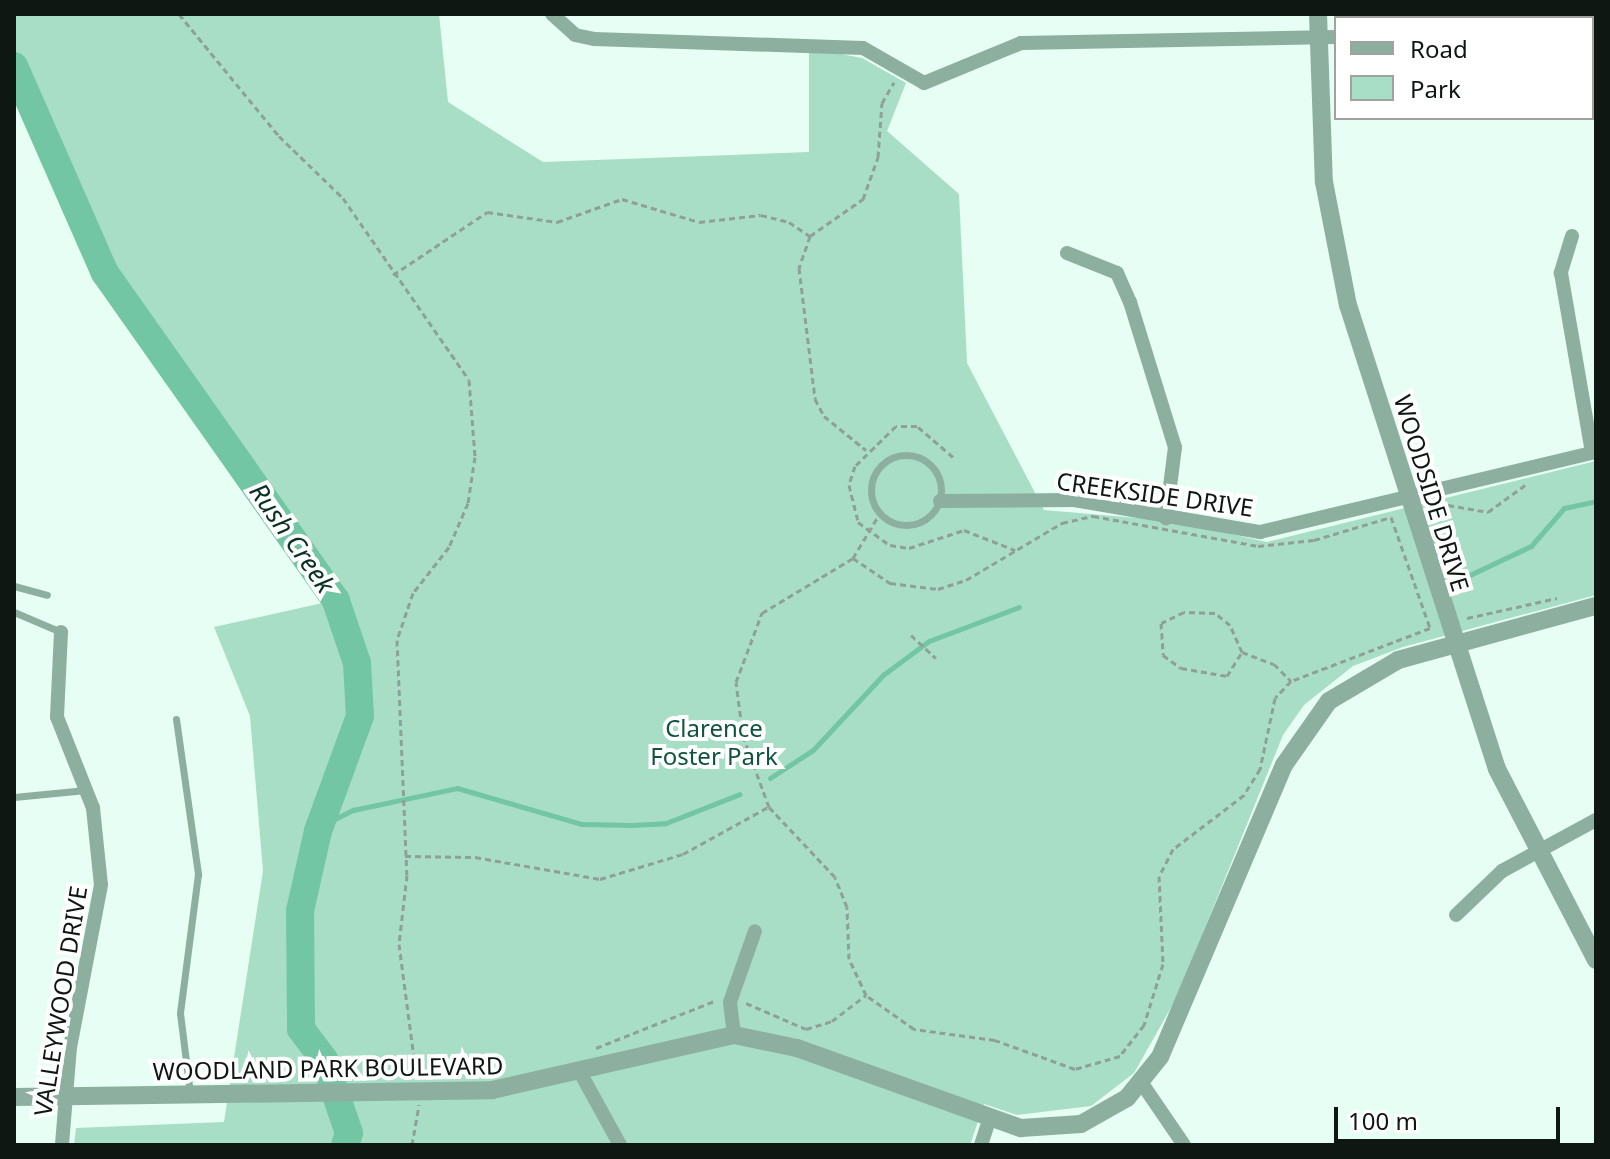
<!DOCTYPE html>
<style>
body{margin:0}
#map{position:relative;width:1610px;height:1159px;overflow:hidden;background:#e6fef3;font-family:"Noto Sans",sans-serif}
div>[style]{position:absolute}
.green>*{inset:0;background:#a8dec5}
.stream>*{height:5px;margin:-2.5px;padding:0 2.5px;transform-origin:2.5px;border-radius:2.5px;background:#73c6a3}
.river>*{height:28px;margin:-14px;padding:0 14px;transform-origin:14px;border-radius:14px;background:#73c6a3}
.path>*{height:3px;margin-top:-1.5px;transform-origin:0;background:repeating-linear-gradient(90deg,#8ea098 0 6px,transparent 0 10px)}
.service>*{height:7px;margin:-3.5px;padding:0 3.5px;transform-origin:3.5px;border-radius:3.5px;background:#8daf9f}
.service>.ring{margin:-3.5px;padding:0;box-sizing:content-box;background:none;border:7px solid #8daf9f;border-radius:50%}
.minor>*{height:14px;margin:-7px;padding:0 7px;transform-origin:7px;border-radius:7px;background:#8daf9f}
.tertiary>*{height:18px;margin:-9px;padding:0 9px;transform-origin:9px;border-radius:9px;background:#8daf9f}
span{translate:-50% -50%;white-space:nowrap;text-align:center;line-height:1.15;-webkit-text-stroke:8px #fff;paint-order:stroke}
.street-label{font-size:24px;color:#0f1713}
.park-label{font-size:24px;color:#10543d}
.water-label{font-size:26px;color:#093123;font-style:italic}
.frame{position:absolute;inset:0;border:16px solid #0f1713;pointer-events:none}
.legend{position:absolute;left:1334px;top:16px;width:260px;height:104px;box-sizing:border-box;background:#fff;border:2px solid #9fa2a1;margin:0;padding:10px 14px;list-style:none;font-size:24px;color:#0f1713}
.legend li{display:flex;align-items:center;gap:16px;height:40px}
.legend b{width:40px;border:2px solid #9fa2a1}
.scale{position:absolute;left:1334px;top:1107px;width:226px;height:36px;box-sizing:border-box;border:4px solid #0f1713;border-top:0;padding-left:10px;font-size:24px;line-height:28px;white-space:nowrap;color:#0f1713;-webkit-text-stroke:6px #fff;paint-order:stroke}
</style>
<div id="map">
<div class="green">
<div style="clip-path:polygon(14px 14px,439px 14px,448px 102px,543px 162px,809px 152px,809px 48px,862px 58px,906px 83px,887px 131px,959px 194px,967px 363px,1044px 510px,1172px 521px,1267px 542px,1596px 461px,1596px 595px,1403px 647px,1353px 666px,1304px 705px,1283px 735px,1177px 997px,1134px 1073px,1091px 1106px,1017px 1115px,984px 1104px,970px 1145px,74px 1145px,76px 1128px,224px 1122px,263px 871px,250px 716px,214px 627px,336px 600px,105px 273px,14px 66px)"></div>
</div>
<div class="stream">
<div style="left:1457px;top:581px;width:82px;rotate:-25.3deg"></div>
<div style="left:1531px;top:546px;width:50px;rotate:-49deg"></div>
<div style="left:1564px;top:508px;width:33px;rotate:-12deg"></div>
<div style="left:770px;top:778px;width:51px;rotate:-33.1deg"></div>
<div style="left:813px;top:750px;width:103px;rotate:-47deg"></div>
<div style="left:883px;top:675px;width:57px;rotate:-36.5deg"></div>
<div style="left:929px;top:641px;width:96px;rotate:-20.7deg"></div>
<div style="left:321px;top:826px;width:36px;rotate:-27deg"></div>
<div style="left:353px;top:810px;width:106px;rotate:-11.9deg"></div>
<div style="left:457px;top:788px;width:130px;rotate:16.1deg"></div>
<div style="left:582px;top:824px;width:49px;rotate:1.2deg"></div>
<div style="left:631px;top:825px;width:35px;rotate:-3deg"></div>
<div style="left:666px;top:823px;width:79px;rotate:-21.4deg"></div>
</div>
<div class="river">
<div style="left:14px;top:66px;width:226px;rotate:66.3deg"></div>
<div style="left:105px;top:273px;width:401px;rotate:54.8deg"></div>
<div style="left:336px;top:601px;width:65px;rotate:71.3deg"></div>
<div style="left:357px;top:663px;width:53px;rotate:86.8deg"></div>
<div style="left:360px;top:716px;width:122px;rotate:110.1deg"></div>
<div style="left:318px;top:831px;width:82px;rotate:102.7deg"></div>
<div style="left:300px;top:911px;width:118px;rotate:89.5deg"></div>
<div style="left:301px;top:1029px;width:39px;rotate:53deg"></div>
<div style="left:324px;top:1060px;width:77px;rotate:71.1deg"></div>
<div style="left:349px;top:1133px;width:13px;rotate:108deg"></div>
</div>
<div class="path">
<div style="left:179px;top:14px;width:158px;rotate:50.7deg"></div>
<div style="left:279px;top:136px;width:89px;rotate:44.1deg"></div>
<div style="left:343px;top:198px;width:221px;rotate:55.3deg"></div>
<div style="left:469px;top:380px;width:77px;rotate:85.5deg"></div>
<div style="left:475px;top:457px;width:47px;rotate:98.7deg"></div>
<div style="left:468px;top:503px;width:48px;rotate:113.4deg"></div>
<div style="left:449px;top:547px;width:58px;rotate:128deg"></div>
<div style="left:413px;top:593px;width:50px;rotate:108.8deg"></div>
<div style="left:397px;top:640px;width:235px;rotate:87.6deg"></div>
<div style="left:407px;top:875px;width:69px;rotate:96.6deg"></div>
<div style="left:399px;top:944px;width:131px;rotate:82.5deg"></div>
<div style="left:810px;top:236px;width:65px;rotate:-34.9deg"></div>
<div style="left:863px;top:199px;width:45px;rotate:-70.3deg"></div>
<div style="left:878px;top:157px;width:54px;rotate:-85.8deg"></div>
<div style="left:882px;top:103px;width:24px;rotate:-60deg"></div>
<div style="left:393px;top:275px;width:113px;rotate:-33.8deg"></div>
<div style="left:487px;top:212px;width:71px;rotate:8.1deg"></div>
<div style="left:557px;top:222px;width:69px;rotate:-19.5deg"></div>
<div style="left:622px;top:199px;width:80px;rotate:16.6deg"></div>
<div style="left:699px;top:222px;width:62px;rotate:-6.4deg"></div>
<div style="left:761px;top:215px;width:29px;rotate:14deg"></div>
<div style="left:789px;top:222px;width:25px;rotate:34deg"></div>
<div style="left:810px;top:236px;width:34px;rotate:109deg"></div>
<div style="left:799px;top:268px;width:132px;rotate:83deg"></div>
<div style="left:815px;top:399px;width:19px;rotate:62deg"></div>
<div style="left:824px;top:416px;width:54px;rotate:39deg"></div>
<div style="left:953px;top:457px;width:48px;rotate:-139.3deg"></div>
<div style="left:917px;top:426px;width:21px;rotate:180deg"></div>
<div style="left:896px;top:426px;width:57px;rotate:135.7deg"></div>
<div style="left:855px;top:466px;width:20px;rotate:108deg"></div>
<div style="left:849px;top:485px;width:38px;rotate:76deg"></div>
<div style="left:858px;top:522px;width:39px;rotate:36deg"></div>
<div style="left:890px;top:545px;width:19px;rotate:9deg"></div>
<div style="left:909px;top:548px;width:58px;rotate:-18.1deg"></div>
<div style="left:964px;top:530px;width:55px;rotate:21.4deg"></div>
<div style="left:1429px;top:510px;width:20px;rotate:-15deg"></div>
<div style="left:1448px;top:505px;width:41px;rotate:9.9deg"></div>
<div style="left:1488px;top:512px;width:46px;rotate:-36.1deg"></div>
<div style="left:1093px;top:516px;width:168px;rotate:10.3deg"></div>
<div style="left:1258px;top:546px;width:56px;rotate:-6.1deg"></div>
<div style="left:1314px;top:540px;width:80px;rotate:-16.6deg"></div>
<div style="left:1391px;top:517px;width:118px;rotate:70.6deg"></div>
<div style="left:1430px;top:628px;width:149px;rotate:159.1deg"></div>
<div style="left:1291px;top:681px;width:23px;rotate:133deg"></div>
<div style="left:1275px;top:698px;width:73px;rotate:101.9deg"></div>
<div style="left:1260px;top:769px;width:31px;rotate:122deg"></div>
<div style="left:1244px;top:795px;width:89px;rotate:142.7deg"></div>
<div style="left:1173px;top:849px;width:30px;rotate:117deg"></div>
<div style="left:1159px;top:876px;width:88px;rotate:87.4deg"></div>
<div style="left:1163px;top:964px;width:64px;rotate:107.3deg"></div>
<div style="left:1144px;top:1025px;width:39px;rotate:128deg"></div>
<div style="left:1120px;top:1056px;width:47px;rotate:163.9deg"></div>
<div style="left:1075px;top:1069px;width:85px;rotate:-160.1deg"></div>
<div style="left:995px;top:1040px;width:82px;rotate:-172.3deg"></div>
<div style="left:914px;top:1029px;width:59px;rotate:-144.7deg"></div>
<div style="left:866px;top:995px;width:40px;rotate:-115deg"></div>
<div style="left:849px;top:959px;width:52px;rotate:-92.2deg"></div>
<div style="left:847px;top:907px;width:32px;rotate:-112deg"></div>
<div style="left:835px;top:877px;width:96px;rotate:-133.3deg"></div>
<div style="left:769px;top:807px;width:76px;rotate:-110.1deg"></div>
<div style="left:743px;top:736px;width:54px;rotate:-97.4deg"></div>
<div style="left:736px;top:682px;width:74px;rotate:-69.4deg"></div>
<div style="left:762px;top:613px;width:106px;rotate:-31.1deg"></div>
<div style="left:853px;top:558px;width:45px;rotate:34deg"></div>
<div style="left:890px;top:583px;width:48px;rotate:7.1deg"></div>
<div style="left:938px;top:589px;width:29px;rotate:-18deg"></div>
<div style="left:966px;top:580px;width:112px;rotate:-30.7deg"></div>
<div style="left:1062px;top:523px;width:32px;rotate:-13deg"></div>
<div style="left:853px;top:558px;width:52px;rotate:-59deg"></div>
<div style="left:1467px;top:618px;width:92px;rotate:-12.5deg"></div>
<div style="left:911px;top:635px;width:34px;rotate:43deg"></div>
<div style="left:1242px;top:652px;width:30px;rotate:-114deg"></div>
<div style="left:1230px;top:625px;width:19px;rotate:-141deg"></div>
<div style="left:1215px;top:613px;width:31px;rotate:-178deg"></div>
<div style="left:1184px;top:612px;width:25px;rotate:154deg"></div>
<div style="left:1161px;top:623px;width:32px;rotate:86deg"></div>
<div style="left:1163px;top:655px;width:22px;rotate:36deg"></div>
<div style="left:1181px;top:668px;width:47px;rotate:9.9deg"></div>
<div style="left:1227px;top:676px;width:28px;rotate:-58deg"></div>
<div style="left:1242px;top:652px;width:34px;rotate:21deg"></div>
<div style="left:1274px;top:664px;width:24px;rotate:45deg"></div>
<div style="left:405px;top:856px;width:70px;rotate:0.8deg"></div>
<div style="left:475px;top:857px;width:127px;rotate:10deg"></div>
<div style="left:600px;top:879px;width:87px;rotate:-16.8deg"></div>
<div style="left:683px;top:854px;width:97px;rotate:-28.9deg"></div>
<div style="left:746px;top:1003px;width:65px;rotate:23.4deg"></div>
<div style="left:806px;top:1029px;width:27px;rotate:-17deg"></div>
<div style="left:832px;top:1021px;width:43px;rotate:-37.4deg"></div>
<div style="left:596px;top:1048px;width:127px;rotate:-21.7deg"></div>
<div style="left:412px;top:1145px;width:41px;rotate:-80.1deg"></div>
</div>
<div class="service">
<div class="ring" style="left:871px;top:455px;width:63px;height:63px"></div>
<div style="left:14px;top:586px;width:34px;rotate:15deg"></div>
<div style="left:14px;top:612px;width:51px;rotate:23.1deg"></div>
<div style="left:176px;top:719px;width:157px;rotate:81.9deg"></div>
<div style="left:198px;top:874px;width:140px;rotate:97.4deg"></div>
<div style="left:180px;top:1013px;width:81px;rotate:82.9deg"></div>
<div style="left:14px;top:797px;width:72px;rotate:-5.6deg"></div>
</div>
<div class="minor">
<div style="left:552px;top:14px;width:31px;rotate:42deg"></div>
<div style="left:575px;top:35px;width:19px;rotate:12deg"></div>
<div style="left:594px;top:39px;width:269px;rotate:1.9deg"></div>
<div style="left:863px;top:48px;width:70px;rotate:29.8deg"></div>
<div style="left:924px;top:83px;width:105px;rotate:-22.4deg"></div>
<div style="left:1021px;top:43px;width:315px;rotate:-1.1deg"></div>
<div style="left:1592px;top:38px;width:4px"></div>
<div style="left:1572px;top:236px;width:39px;rotate:107deg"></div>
<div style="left:1561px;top:273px;width:182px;rotate:80.2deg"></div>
<div style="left:1067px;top:253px;width:54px;rotate:21.8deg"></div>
<div style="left:1117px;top:273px;width:32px;rotate:66deg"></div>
<div style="left:1130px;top:302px;width:152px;rotate:72.8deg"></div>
<div style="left:1175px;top:447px;width:72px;rotate:97.2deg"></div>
<div style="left:940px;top:501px;width:134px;rotate:-0.4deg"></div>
<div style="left:1074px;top:500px;width:189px;rotate:9.8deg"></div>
<div style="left:1260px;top:532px;width:345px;rotate:-13.4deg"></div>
<div style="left:61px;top:632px;width:85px;rotate:92.7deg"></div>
<div style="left:57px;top:717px;width:98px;rotate:68.4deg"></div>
<div style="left:93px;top:808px;width:77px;rotate:84.1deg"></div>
<div style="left:101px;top:885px;width:165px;rotate:100.8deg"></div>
<div style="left:70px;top:1047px;width:98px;rotate:94.7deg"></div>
<div style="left:1456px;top:915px;width:64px;rotate:-43.7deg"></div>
<div style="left:1502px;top:871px;width:107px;rotate:-28.5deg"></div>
<div style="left:734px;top:1035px;width:33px;rotate:-97deg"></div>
<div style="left:730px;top:1002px;width:75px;rotate:-70.6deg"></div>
<div style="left:581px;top:1074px;width:81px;rotate:61.2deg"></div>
<div style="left:1141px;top:1082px;width:76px;rotate:55.7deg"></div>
<div style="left:981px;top:1145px;width:29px;rotate:-72deg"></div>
</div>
<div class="tertiary">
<div style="left:1318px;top:14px;width:168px;rotate:88deg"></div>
<div style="left:1324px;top:182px;width:125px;rotate:79deg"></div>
<div style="left:1348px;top:305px;width:487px;rotate:72.2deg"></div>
<div style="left:1497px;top:769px;width:215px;rotate:62.6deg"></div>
<div style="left:14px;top:1097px;width:478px;rotate:-0.8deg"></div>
<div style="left:492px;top:1090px;width:248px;rotate:-12.8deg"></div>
<div style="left:734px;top:1035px;width:64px;rotate:11.7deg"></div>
<div style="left:797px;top:1048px;width:238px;rotate:19.7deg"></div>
<div style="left:1021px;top:1128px;width:60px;rotate:-3.8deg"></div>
<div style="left:1081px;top:1124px;width:53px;rotate:-29.5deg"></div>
<div style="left:1127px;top:1098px;width:53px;rotate:-51.2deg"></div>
<div style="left:1160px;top:1057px;width:317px;rotate:-67deg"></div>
<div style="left:1284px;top:765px;width:78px;rotate:-54.9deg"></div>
<div style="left:1329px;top:701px;width:80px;rotate:-30.7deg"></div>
<div style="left:1398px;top:660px;width:205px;rotate:-15.3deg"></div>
</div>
<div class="street-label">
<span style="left:1432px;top:493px;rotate:73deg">WOODSIDE DRIVE</span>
<span style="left:1155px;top:494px;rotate:8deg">CREEKSIDE DRIVE</span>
<span style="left:60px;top:1001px;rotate:-81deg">VALLEYWOOD DRIVE</span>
<span style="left:328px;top:1068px;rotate:-1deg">WOODLAND PARK BOULEVARD</span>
</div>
<div class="park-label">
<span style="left:714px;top:742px">Clarence<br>Foster Park</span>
</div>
<div class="water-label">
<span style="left:292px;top:538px;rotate:55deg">Rush Creek</span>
</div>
<div class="frame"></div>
<ul class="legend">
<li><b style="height:10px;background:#8daf9f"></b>Road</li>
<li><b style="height:22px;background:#a8dec5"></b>Park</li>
</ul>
<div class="scale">100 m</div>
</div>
